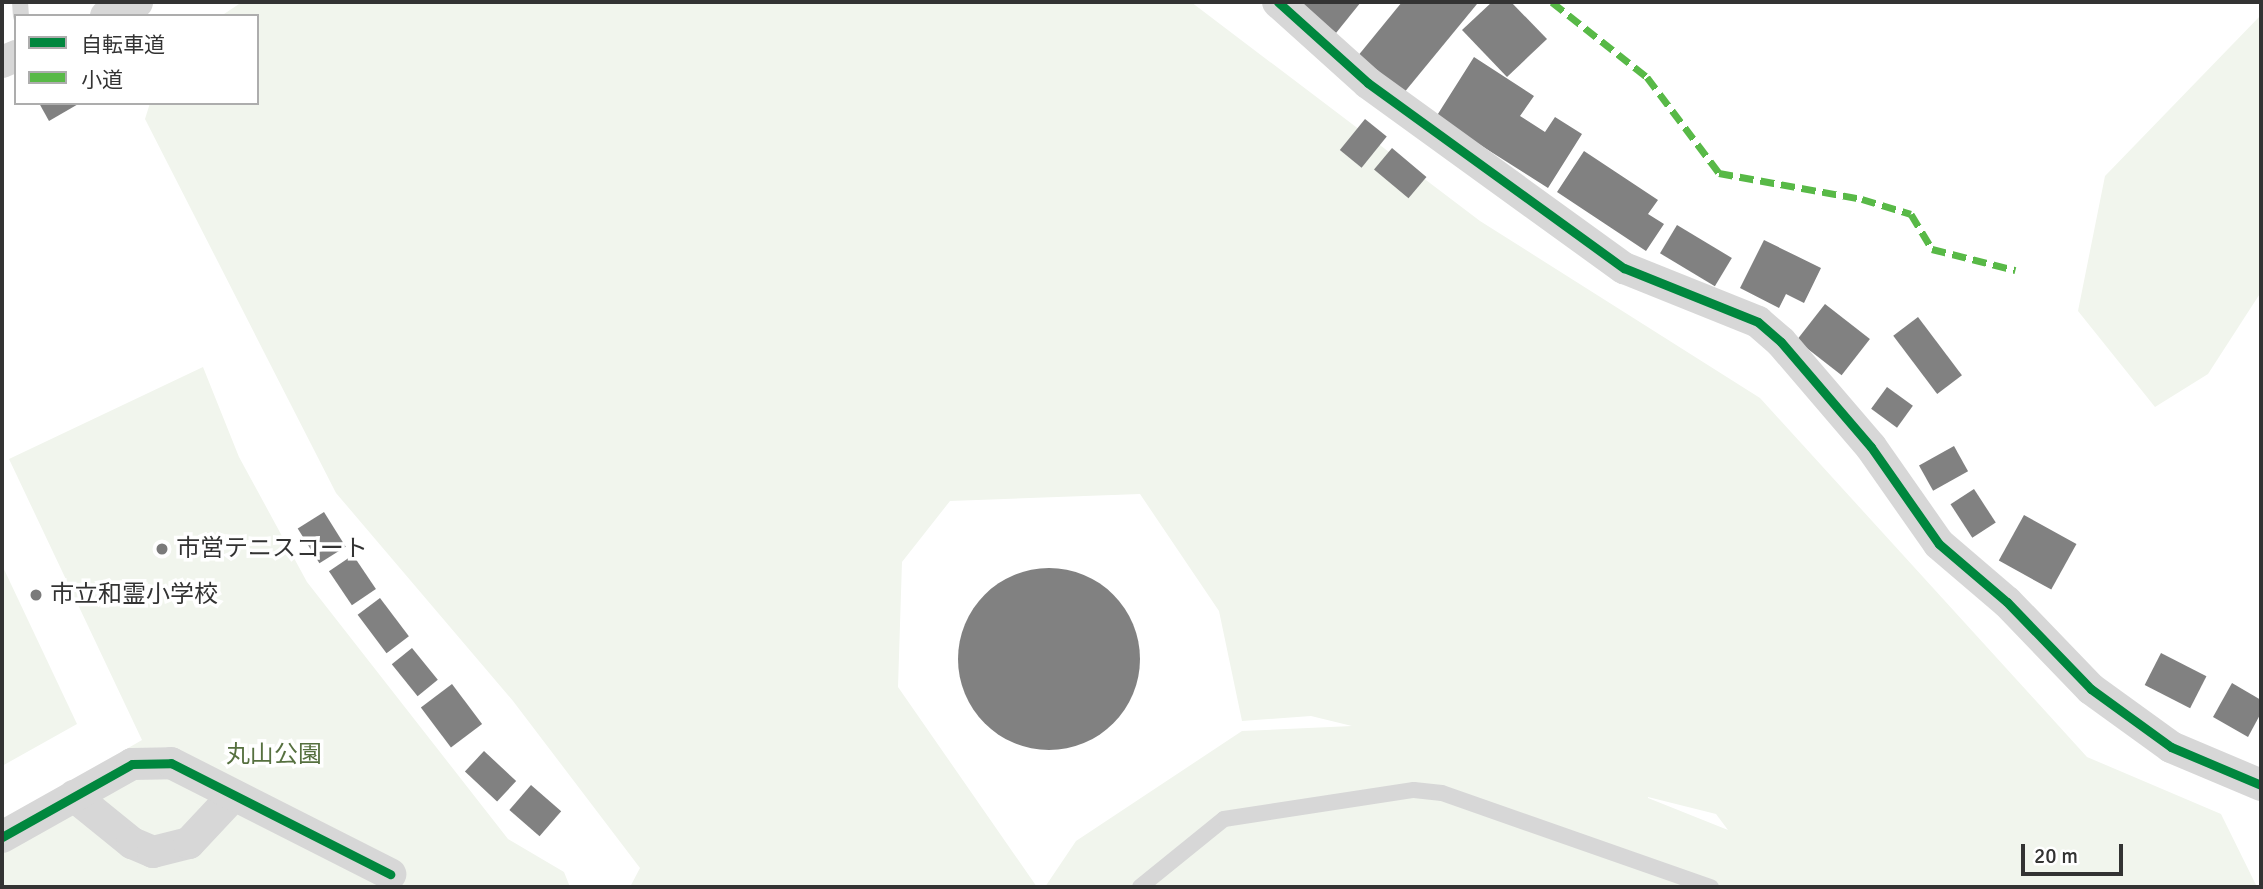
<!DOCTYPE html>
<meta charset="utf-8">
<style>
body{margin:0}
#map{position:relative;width:2263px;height:889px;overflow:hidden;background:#fff;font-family:Signika,"Noto Sans JP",sans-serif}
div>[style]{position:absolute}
.green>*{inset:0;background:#f1f5ed}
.building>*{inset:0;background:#818181;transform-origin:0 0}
.round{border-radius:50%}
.lane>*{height:16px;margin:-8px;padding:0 8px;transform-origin:8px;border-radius:8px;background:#d7d7d7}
.street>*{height:32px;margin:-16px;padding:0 16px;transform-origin:16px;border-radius:16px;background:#d7d7d7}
.quiet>*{height:7px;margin-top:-3.5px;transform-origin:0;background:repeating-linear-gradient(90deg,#58b947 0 14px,transparent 0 21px)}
.cycleway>*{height:9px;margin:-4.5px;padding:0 4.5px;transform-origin:4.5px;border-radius:4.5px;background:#00873e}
.dots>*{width:19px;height:19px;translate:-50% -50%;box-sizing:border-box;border:4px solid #fff;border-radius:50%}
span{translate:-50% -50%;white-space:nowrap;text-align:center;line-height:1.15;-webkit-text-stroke:7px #fff;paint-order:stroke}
.poi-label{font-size:24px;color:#333}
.left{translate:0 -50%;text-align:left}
.park-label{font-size:24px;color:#56703f}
.frame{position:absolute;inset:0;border:4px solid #333;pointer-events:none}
.legend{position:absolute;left:14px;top:14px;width:245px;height:91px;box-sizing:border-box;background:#fff;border:2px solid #adadad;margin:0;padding:9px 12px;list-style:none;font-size:21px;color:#333}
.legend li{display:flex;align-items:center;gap:14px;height:35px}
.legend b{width:35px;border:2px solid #adadad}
.scale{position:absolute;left:2021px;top:844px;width:102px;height:32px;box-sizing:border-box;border:4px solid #333;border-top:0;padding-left:9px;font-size:21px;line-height:24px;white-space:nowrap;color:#333;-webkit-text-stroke:5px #fff;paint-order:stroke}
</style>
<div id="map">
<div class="green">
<div style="clip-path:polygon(evenodd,242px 2px,1191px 2px,1480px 221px,1760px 398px,2087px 757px,2221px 814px,2257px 887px,1045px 887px,1076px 841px,1242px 731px,1352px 726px,1311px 716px,1242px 721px,1219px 611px,1140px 494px,950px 501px,902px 562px,898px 687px,1037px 887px,630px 887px,640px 868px,513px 701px,336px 493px,145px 119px,150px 103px,257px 103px,257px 16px,221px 16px,242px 2px,1648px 797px,1716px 814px,1728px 830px,1648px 798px,1648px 797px)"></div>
<div style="clip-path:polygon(2261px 15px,2261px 292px,2208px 374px,2155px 407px,2078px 311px,2105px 176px)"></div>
<div style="clip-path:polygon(203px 367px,239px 457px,307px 582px,508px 839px,564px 872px,570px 887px,2px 887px,2px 821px,142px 740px,9px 459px)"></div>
<div style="clip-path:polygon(2px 565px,77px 724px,2px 766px)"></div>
</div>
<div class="building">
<div style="clip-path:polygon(1295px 2px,1361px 2px,1336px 33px)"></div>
<div style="clip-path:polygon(1402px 2px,1477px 4px,1403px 94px,1357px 57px)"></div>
<div style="clip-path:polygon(1492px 2px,1511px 2px,1547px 39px,1507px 77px,1462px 30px)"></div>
<div style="clip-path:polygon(1474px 57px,1534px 96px,1520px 116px,1545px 132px,1555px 117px,1582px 134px,1548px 188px,1436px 117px)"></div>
<div style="clip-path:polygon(39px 103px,80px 103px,49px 121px)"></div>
<div style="left:1365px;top:119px;width:28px;height:40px;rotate:39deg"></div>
<div style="left:1392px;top:148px;width:45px;height:28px;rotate:40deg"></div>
<div style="clip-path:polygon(1584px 151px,1658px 200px,1648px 214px,1664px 224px,1646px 251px,1557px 192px)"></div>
<div style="left:1677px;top:225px;width:64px;height:33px;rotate:31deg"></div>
<div style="clip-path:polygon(1764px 240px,1821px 268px,1804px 303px,1786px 294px,1779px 308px,1740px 288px)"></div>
<div style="left:1825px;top:304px;width:57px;height:46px;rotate:38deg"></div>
<div style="left:1918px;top:317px;width:73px;height:31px;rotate:53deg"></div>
<div style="left:1887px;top:387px;width:32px;height:27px;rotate:36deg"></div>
<div style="left:1954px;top:446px;width:29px;height:40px;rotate:61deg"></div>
<div style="left:1974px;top:489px;width:40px;height:28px;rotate:57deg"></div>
<div style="left:324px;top:512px;width:41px;height:31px;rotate:58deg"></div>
<div style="left:2024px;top:515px;width:60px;height:52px;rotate:29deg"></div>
<div style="left:353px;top:555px;width:41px;height:29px;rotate:56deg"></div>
<div class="round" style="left:958px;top:568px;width:182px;height:182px"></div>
<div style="left:380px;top:598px;width:48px;height:28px;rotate:53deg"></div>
<div style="left:412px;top:648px;width:41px;height:26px;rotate:51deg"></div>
<div style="left:2161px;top:653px;width:51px;height:36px;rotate:27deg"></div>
<div style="clip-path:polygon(2232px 683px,2261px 700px,2261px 713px,2248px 737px,2213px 717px)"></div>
<div style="left:452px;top:684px;width:50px;height:39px;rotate:53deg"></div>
<div style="left:484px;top:751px;width:44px;height:28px;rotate:43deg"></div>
<div style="left:531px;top:785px;width:40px;height:33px;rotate:41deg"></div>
</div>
<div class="lane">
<div style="left:20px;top:2px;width:14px;rotate:86deg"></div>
<div style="left:1140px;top:887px;width:108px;rotate:-39deg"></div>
<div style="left:1224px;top:819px;width:192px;rotate:-8.7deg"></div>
<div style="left:1414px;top:790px;width:28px;rotate:6deg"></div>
<div style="left:1442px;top:793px;width:285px;rotate:19.3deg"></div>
</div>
<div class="street">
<div style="left:1278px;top:2px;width:121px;rotate:42deg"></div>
<div style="left:1368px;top:83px;width:316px;rotate:35.9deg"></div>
<div style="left:1624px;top:268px;width:144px;rotate:21.9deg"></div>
<div style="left:1758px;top:322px;width:30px;rotate:41deg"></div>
<div style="left:1781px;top:342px;width:138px;rotate:49.4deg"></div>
<div style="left:1871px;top:447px;width:118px;rotate:55deg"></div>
<div style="left:1939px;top:544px;width:89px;rotate:40.5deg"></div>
<div style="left:2007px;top:602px;width:121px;rotate:46deg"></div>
<div style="left:2091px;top:689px;width:99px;rotate:35.9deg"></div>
<div style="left:2171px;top:747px;width:98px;rotate:22.9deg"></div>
<div style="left:106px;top:16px;width:34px;rotate:-24deg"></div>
<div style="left:2px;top:62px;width:15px;rotate:-23deg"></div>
<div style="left:74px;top:796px;width:75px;rotate:39deg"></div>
<div style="left:132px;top:843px;width:23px;rotate:23deg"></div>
<div style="left:153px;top:852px;width:37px;rotate:-14deg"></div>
<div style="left:189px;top:843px;width:64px;rotate:-46.9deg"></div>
<div style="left:2px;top:837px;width:149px;rotate:-29.3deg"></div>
<div style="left:132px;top:764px;width:39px;rotate:-1deg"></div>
<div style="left:171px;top:763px;width:246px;rotate:26.9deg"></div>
</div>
<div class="quiet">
<div style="left:1552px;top:2px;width:121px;rotate:38.3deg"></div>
<div style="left:1647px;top:77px;width:120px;rotate:53.1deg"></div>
<div style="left:1719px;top:173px;width:145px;rotate:10.3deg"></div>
<div style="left:1862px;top:199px;width:51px;rotate:17deg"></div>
<div style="left:1911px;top:214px;width:41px;rotate:59deg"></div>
<div style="left:1932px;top:249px;width:86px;rotate:14.2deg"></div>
</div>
<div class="cycleway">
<div style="left:1278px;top:2px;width:121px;rotate:42deg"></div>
<div style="left:1368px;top:83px;width:316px;rotate:35.9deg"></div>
<div style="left:1624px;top:268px;width:144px;rotate:21.9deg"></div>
<div style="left:1758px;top:322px;width:30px;rotate:41deg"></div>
<div style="left:1781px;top:342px;width:138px;rotate:49.4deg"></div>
<div style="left:1871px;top:447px;width:118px;rotate:55deg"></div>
<div style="left:1939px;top:544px;width:89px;rotate:40.5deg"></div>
<div style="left:2007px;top:602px;width:121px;rotate:46deg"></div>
<div style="left:2091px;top:689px;width:99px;rotate:35.9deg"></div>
<div style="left:2171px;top:747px;width:98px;rotate:22.9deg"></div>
<div style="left:2px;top:837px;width:149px;rotate:-29.3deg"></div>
<div style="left:132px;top:764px;width:39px;rotate:-1deg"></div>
<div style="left:171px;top:763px;width:246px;rotate:26.9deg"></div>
</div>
<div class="dots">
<div style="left:162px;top:549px;background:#7a7a7a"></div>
<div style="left:36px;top:595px;background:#7a7a7a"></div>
</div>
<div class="poi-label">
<span class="left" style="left:176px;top:549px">市営テニスコート</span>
<span class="left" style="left:50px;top:595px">市立和霊小学校</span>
</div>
<div class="park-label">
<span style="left:274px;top:755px">丸山公園</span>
</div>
<div class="frame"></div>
<ul class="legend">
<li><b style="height:9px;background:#00873e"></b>自転車道</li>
<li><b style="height:9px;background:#58b947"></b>小道</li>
</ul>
<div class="scale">20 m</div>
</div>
